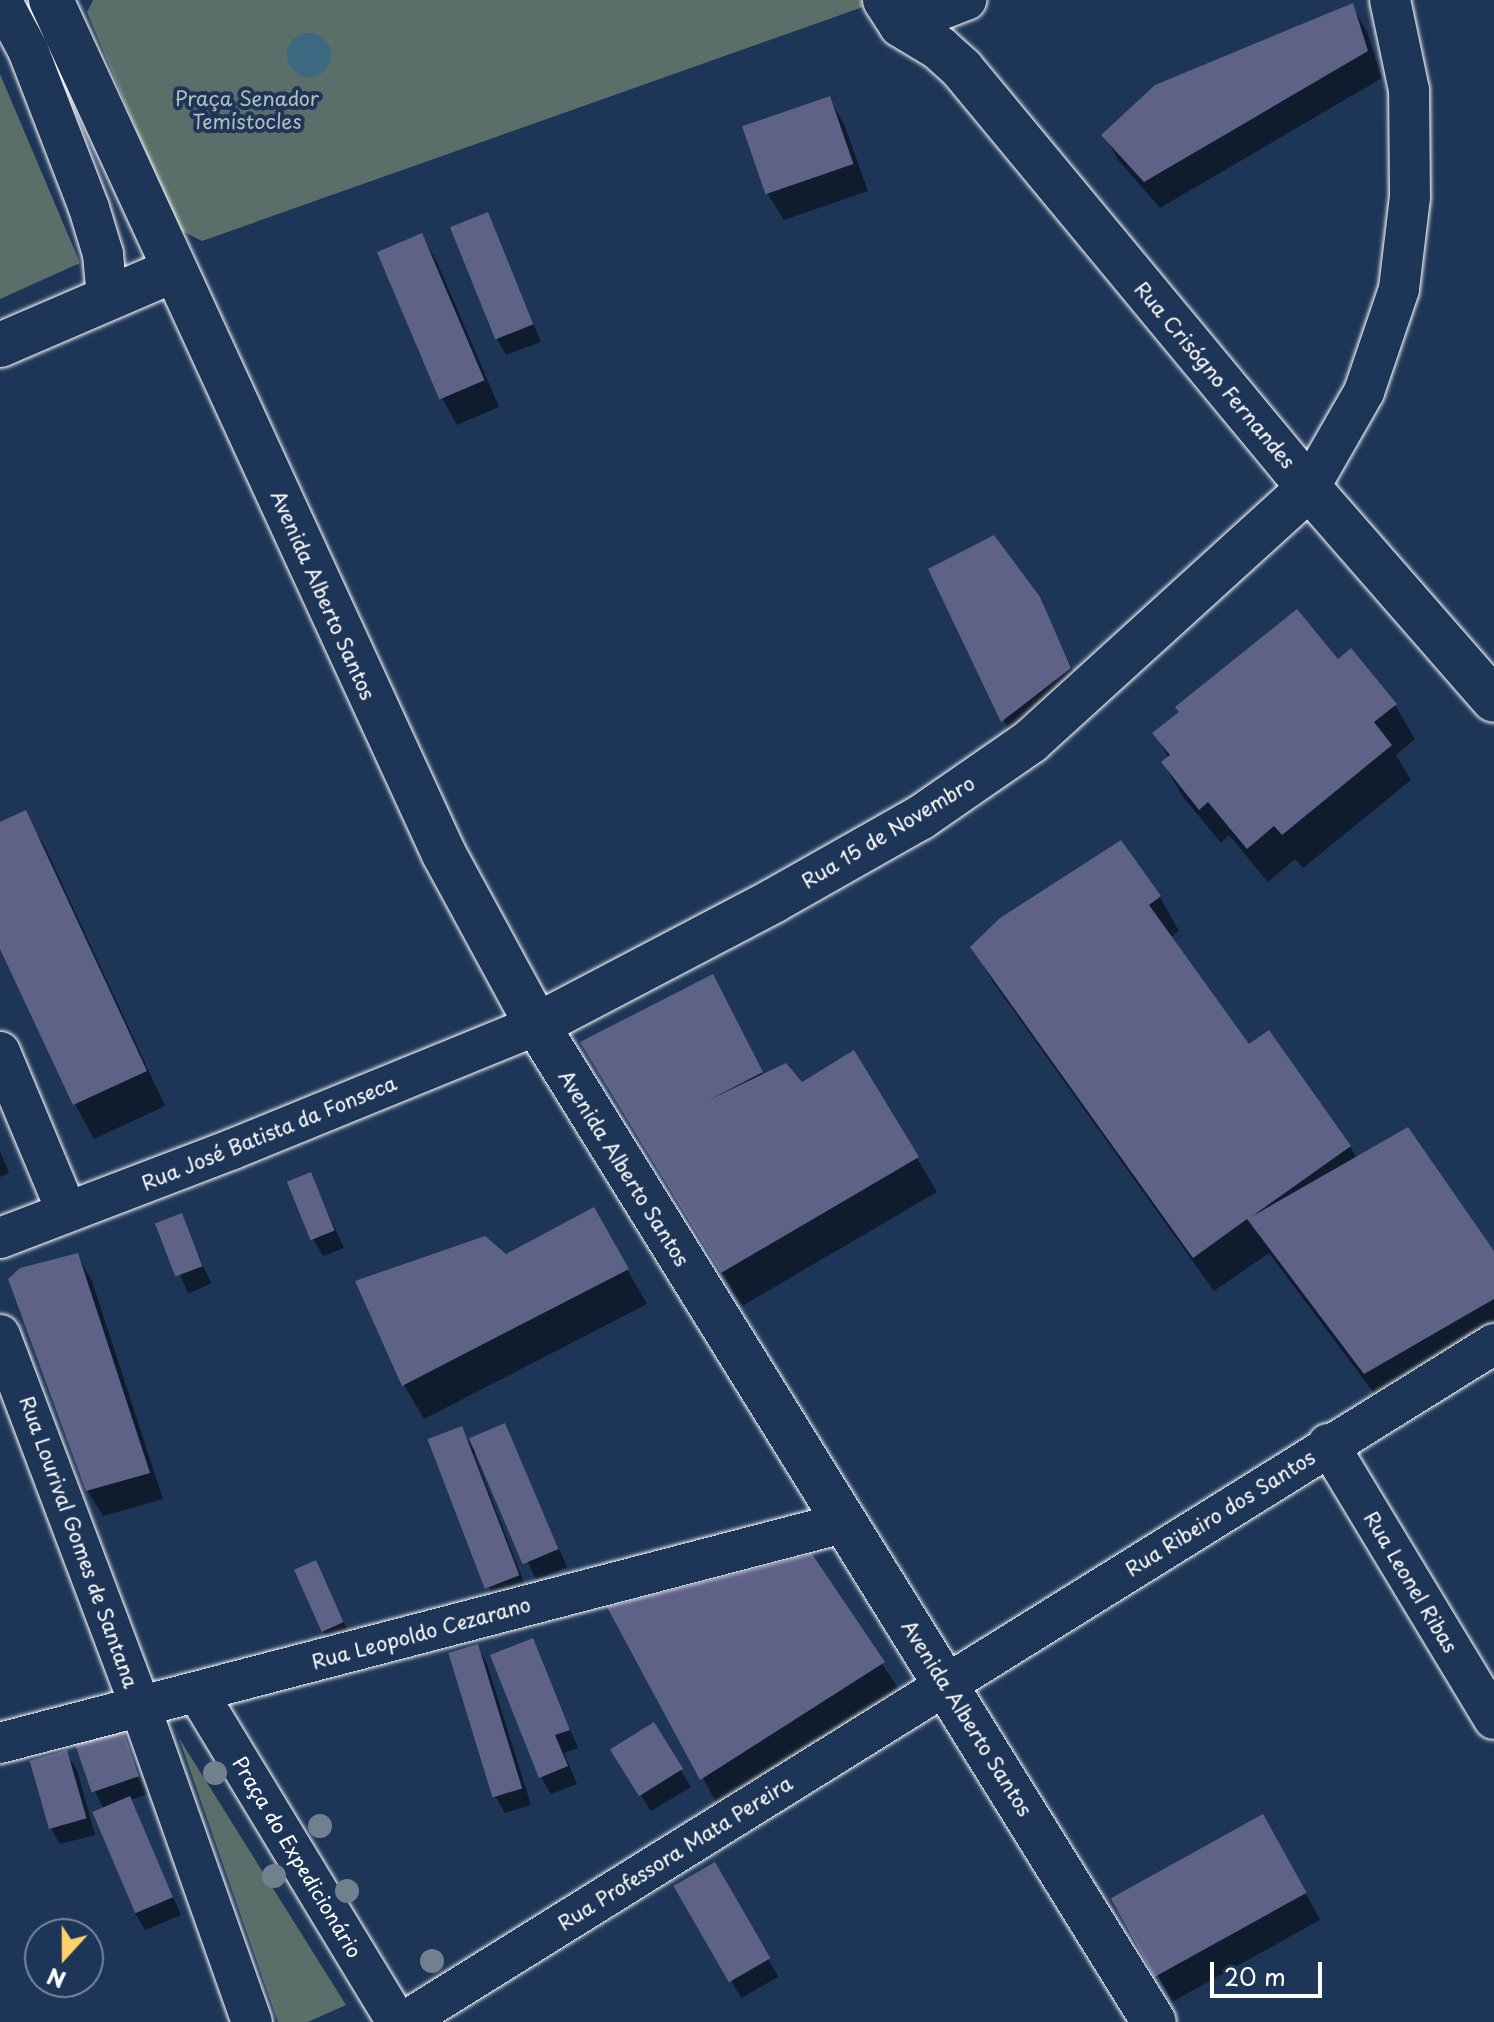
<!DOCTYPE html>
<meta charset="utf-8">
<style>
body{margin:0}
#map{position:relative;width:1494px;height:2022px;overflow:hidden;background:#1d3557;font-family:"Playpen Sans",sans-serif}
div>[style]{position:absolute}
.green>*{inset:0;background:#5a6e6a}
.water>*{inset:0;background:#3c6882}
.round{border-radius:50%}
.shadow>*{inset:0;background:#0007;transform-origin:0 0}
.building>*{inset:0;background:#5f6287;transform-origin:0 0}
.roads{filter:drop-shadow(0 0 2px #fff) drop-shadow(0 0 2px #fff)}
.minor>*{height:40px;margin:-20px;padding:0 20px;transform-origin:20px;border-radius:20px;background:#1d3557}
.major>*{height:44px;margin:-22px;padding:0 22px;transform-origin:22px;border-radius:22px;background:#1d3557}
.trees>*{width:24px;height:24px;margin:-12px;border-radius:50%;background:#71808f}
span{translate:-50% -50%;white-space:nowrap;text-align:center;line-height:1.15;-webkit-text-stroke:8px #1d3557;paint-order:stroke}
.park-label{font-size:20px;color:#b5bebc}
.street-label{font-size:20px;color:#fff}
.north{position:absolute;left:24px;top:1918px;width:80px;height:80px;box-sizing:border-box;background:#1d3557;border:2px solid #77869a;border-radius:50%;rotate:201deg;font-size:22px;font-weight:700;line-height:32px;text-align:center;color:#fff}
.north::after{content:'';display:block;margin:auto;width:28px;height:36px;background:#ffd166;clip-path:polygon(50% 0,100% 100%,50% 72%,0 100%)}
.scale{position:absolute;left:1210px;top:1962px;width:112px;height:36px;box-sizing:border-box;border:4px solid #fff;border-top:0;padding-left:10px;font-size:24px;line-height:28px;white-space:nowrap;color:#fff;-webkit-text-stroke:6px #1d3557;paint-order:stroke}
</style>
<div id="map">
<div class="green">
<div style="clip-path:polygon(93px 0,861px 0,863px 7px,202px 241px,178px 229px,87px 12px)"></div>
<div style="clip-path:polygon(0 74px,80px 263px,0 299px)"></div>
<div style="clip-path:polygon(179px 1738px,346px 2005px,308px 2022px,278px 2022px)"></div>
</div>
<div class="water">
<div class="round" style="left:287px;top:33px;width:44px;height:44px"></div>
</div>
<div class="shadow">
<div style="clip-path:polygon(1352px 6px,1367px 32px,1382px 78px,1160px 208px,1119px 161px,1104px 135px)"></div>
<div style="clip-path:polygon(829px 98px,844px 124px,868px 191px,784px 220px,768px 194px,745px 127px)"></div>
<div style="clip-path:polygon(487px 214px,541px 342px,506px 355px,496px 337px)"></div>
<div style="clip-path:polygon(422px 236px,437px 262px,499px 407px,457px 425px,442px 398px,380px 254px)"></div>
<div style="clip-path:polygon(931px 569px,1038px 598px,1085px 695px,1017px 747px)"></div>
<div style="clip-path:polygon(1338px 662px,1395px 705px,1415px 739px,1396px 755px,1411px 780px,1303px 868px,1295px 859px,1268px 882px,1229px 835px,1221px 843px,1183px 797px,1163px 763px,1169px 758px,1155px 734px)"></div>
<div style="clip-path:polygon(25px 813px,45px 847px,165px 1106px,94px 1139px,75px 1104px,0 944px,0 824px)"></div>
<div style="clip-path:polygon(1160px 897px,1179px 931px,1170px 938px,1248px 1047px,1350px 1147px,1357px 1158px,1494px 1254px,1494px 1345px,1385px 1408px,1269px 1253px,1214px 1291px,993px 982px,973px 948px)"></div>
<div style="clip-path:polygon(724px 1000px,766px 1082px,801px 1085px,917px 1158px,937px 1192px,742px 1306px,598px 1069px)"></div>
<div style="clip-path:polygon(0 1151px,9px 1173px,0 1177px)"></div>
<div style="clip-path:polygon(310px 1174px,344px 1248px,323px 1256px,313px 1239px)"></div>
<div style="clip-path:polygon(593px 1210px,647px 1304px,424px 1419px,404px 1385px)"></div>
<div style="left:181px;top:1216px;width:74px;height:25px;rotate:66deg"></div>
<div style="clip-path:polygon(77px 1255px,92px 1281px,163px 1499px,103px 1516px,87px 1490px)"></div>
<div style="clip-path:polygon(504px 1425px,567px 1567px,536px 1580px,478px 1452px,474px 1453px,528px 1593px,496px 1605px,430px 1441px,461px 1429px,473px 1449px)"></div>
<div style="clip-path:polygon(811px 1557px,904px 1697px,722px 1813px,610px 1608px)"></div>
<div style="clip-path:polygon(325px 1580px,352px 1640px,333px 1648px,323px 1631px)"></div>
<div style="clip-path:polygon(532px 1640px,578px 1748px,564px 1753px,577px 1784px,551px 1794px,541px 1777px)"></div>
<div style="clip-path:polygon(477px 1646px,487px 1664px,531px 1805px,505px 1813px,495px 1796px)"></div>
<div style="clip-path:polygon(653px 1725px,691px 1787px,651px 1811px,623px 1767px)"></div>
<div style="clip-path:polygon(121px 1729px,148px 1794px,130px 1800px,181px 1915px,145px 1930px,135px 1913px,104px 1809px,95px 1792px)"></div>
<div style="clip-path:polygon(66px 1753px,77px 1770px,95px 1835px,60px 1844px,50px 1827px)"></div>
<div style="left:1277px;top:1842px;width:89px;height:169px;rotate:61deg"></div>
<div style="left:714px;top:1865px;width:129px;height:43px;rotate:60deg"></div>
</div>
<div class="building">
<div style="clip-path:polygon(1353px 3px,1368px 51px,1144px 182px,1101px 135px,1155px 85px)"></div>
<div style="left:830px;top:96px;width:72px;height:93px;rotate:71deg"></div>
<div style="left:488px;top:212px;width:121px;height:41px;rotate:68deg"></div>
<div style="left:422px;top:233px;width:160px;height:49px;rotate:67deg"></div>
<div style="clip-path:polygon(994px 535px,1040px 597px,1071px 668px,1001px 722px,928px 569px)"></div>
<div style="clip-path:polygon(1297px 609px,1338px 659px,1351px 648px,1397px 704px,1374px 722px,1392px 745px,1282px 835px,1274px 826px,1247px 849px,1208px 802px,1199px 810px,1161px 762px,1170px 755px,1152px 733px,1179px 712px,1175px 707px)"></div>
<div style="clip-path:polygon(26px 810px,147px 1071px,73px 1105px,0 949px,0 822px)"></div>
<div style="clip-path:polygon(1121px 840px,1161px 896px,1149px 905px,1249px 1044px,1269px 1030px,1351px 1146px,1251px 1217px,1408px 1127px,1494px 1251px,1494px 1299px,1364px 1374px,1247px 1219px,1193px 1258px,970px 947px,1000px 918px)"></div>
<div style="clip-path:polygon(713px 974px,763px 1072px,707px 1101px,786px 1063px,802px 1082px,854px 1050px,919px 1157px,721px 1273px,580px 1042px)"></div>
<div style="left:311px;top:1172px;width:63px;height:26px;rotate:68deg"></div>
<div style="clip-path:polygon(594px 1207px,629px 1269px,402px 1386px,355px 1281px,485px 1236px,506px 1254px)"></div>
<div style="left:182px;top:1213px;width:57px;height:29px;rotate:69deg"></div>
<div style="clip-path:polygon(78px 1253px,150px 1473px,86px 1491px,8px 1279px,20px 1268px)"></div>
<div style="left:505px;top:1423px;width:137px;height:39px;rotate:67deg"></div>
<div style="left:462px;top:1426px;width:160px;height:37px;rotate:69deg"></div>
<div style="clip-path:polygon(812px 1554px,885px 1662px,700px 1780px,607px 1607px)"></div>
<div style="left:316px;top:1560px;width:68px;height:24px;rotate:66deg"></div>
<div style="clip-path:polygon(533px 1638px,570px 1730px,555px 1735px,568px 1766px,539px 1778px,490px 1655px)"></div>
<div style="left:478px;top:1644px;width:151px;height:31px;rotate:73deg"></div>
<div style="left:654px;top:1722px;width:55px;height:52px;rotate:58deg"></div>
<div style="left:122px;top:1727px;width:52px;height:50px;rotate:71deg"></div>
<div style="left:67px;top:1750px;width:71px;height:39px;rotate:74deg"></div>
<div style="left:130px;top:1796px;width:110px;height:41px;rotate:67deg"></div>
<div style="left:1263px;top:1814px;width:90px;height:174px;rotate:61deg"></div>
<div style="left:715px;top:1862px;width:111px;height:48px;rotate:60deg"></div>
</div>
<div class="roads">
<div class="minor">
<div style="left:1px;top:0;width:57px;rotate:61.6deg"></div>
<div style="left:28px;top:50px;width:169px;rotate:68.9deg"></div>
<div style="left:89px;top:208px;width:48px;rotate:73.1deg"></div>
<div style="left:103px;top:254px;width:44px;rotate:84.8deg"></div>
<div style="left:901px;top:25px;width:70px;rotate:-21deg"></div>
<div style="left:1309px;top:488px;width:111px;rotate:-60.2deg"></div>
<div style="left:1364px;top:392px;width:109px;rotate:-71.2deg"></div>
<div style="left:1399px;top:289px;width:93px;rotate:-83.2deg"></div>
<div style="left:1410px;top:197px;width:107px;rotate:-90.5deg"></div>
<div style="left:1409px;top:90px;width:92px;rotate:-101.9deg"></div>
<div style="left:0;top:1052px;width:173px;rotate:67.3deg"></div>
<div style="left:0;top:1238px;width:249px;rotate:-20.9deg"></div>
<div style="left:233px;top:1149px;width:328px;rotate:-22.2deg"></div>
<div style="left:0;top:1335px;width:397px;rotate:69.3deg"></div>
<div style="left:140px;top:1706px;width:335px;rotate:70.5deg"></div>
<div style="left:1328px;top:1444px;width:321px;rotate:58.9deg"></div>
<div style="left:197px;top:1692px;width:386px;rotate:58.8deg"></div>
<div style="left:0;top:1743px;width:871px;rotate:-14.63deg"></div>
<div style="left:404px;top:2022px;width:1284px;rotate:-31.88deg"></div>
</div>
<div class="major">
<div style="left:51px;top:0;width:940px;rotate:65.29deg"></div>
<div style="left:444px;top:854px;width:195px;rotate:61.5deg"></div>
<div style="left:537px;top:1025px;width:1172px;rotate:58.25deg"></div>
<div style="left:885px;top:0;width:30px;rotate:57deg"></div>
<div style="left:901px;top:25px;width:44px;rotate:31.2deg"></div>
<div style="left:939px;top:48px;width:31px;rotate:42deg"></div>
<div style="left:962px;top:69px;width:544px;rotate:50.37deg"></div>
<div style="left:1309px;top:488px;width:281px;rotate:48.9deg"></div>
<div style="left:0;top:345px;width:189px;rotate:-23.3deg"></div>
<div style="left:537px;top:1025px;width:267px;rotate:-27.7deg"></div>
<div style="left:773px;top:901px;width:169px;rotate:-29.5deg"></div>
<div style="left:920px;top:818px;width:135px;rotate:-34.7deg"></div>
<div style="left:1031px;top:741px;width:376px;rotate:-42.3deg"></div>
</div>
</div>
<div class="trees">
<div style="left:215px;top:1773px"></div>
<div style="left:320px;top:1826px"></div>
<div style="left:274px;top:1876px"></div>
<div style="left:347px;top:1891px"></div>
<div style="left:432px;top:1961px"></div>
</div>
<div class="park-label">
<span style="left:247px;top:110px">Praça Senador<br>Temístocles</span>
</div>
<div class="street-label">
<span style="left:1215px;top:375px;rotate:50deg">Rua Crisógno Fernandes</span>
<span style="left:323px;top:595px;rotate:66deg">Avenida Alberto Santos</span>
<span style="left:888px;top:832px;rotate:-31deg">Rua 15 de Novembro</span>
<span style="left:269px;top:1133px;rotate:-22deg">Rua José Batista da Fonseca</span>
<span style="left:624px;top:1168px;rotate:58deg">Avenida Alberto Santos</span>
<span style="left:1220px;top:1513px;rotate:-32deg">Rua Ribeiro dos Santos</span>
<span style="left:79px;top:1542px;rotate:70deg">Rua Lourival Gomes de Santana</span>
<span style="left:1411px;top:1582px;rotate:59deg">Rua Leonel Ribas</span>
<span style="left:421px;top:1633px;rotate:-15deg">Rua Leopoldo Cezarano</span>
<span style="left:967px;top:1718px;rotate:58deg">Avenida Alberto Santos</span>
<span style="left:675px;top:1853px;rotate:-32deg">Rua Professora Mata Pereira</span>
<span style="left:297px;top:1857px;rotate:59deg">Praça do Expedicionário</span>
</div>
<div class="north">N</div>
<div class="scale">20 m</div>
</div>
